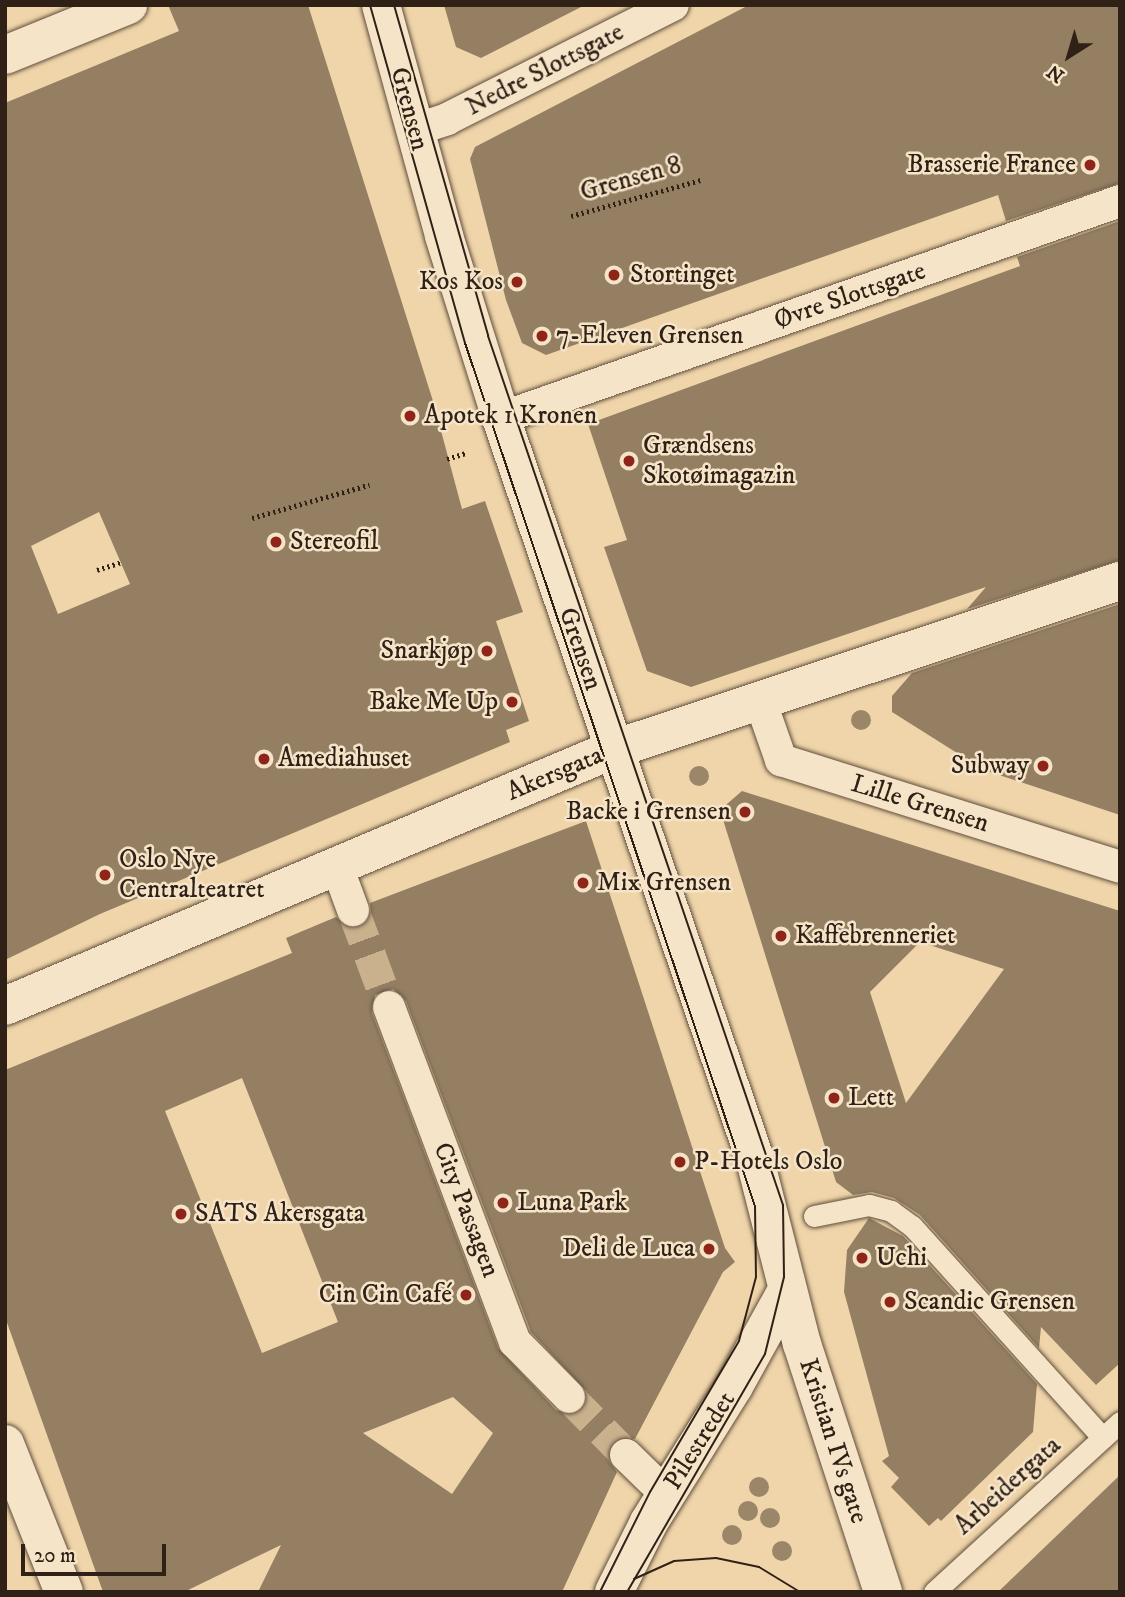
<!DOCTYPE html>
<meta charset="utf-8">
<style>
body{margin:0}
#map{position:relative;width:1125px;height:1597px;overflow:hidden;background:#f0d5aa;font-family:"IM FELL DW Pica",serif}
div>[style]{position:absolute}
.building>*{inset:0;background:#947f63}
.pedestrian-tunnel>*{height:32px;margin-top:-16px;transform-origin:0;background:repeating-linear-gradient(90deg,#cab18d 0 32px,transparent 0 48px)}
.path>*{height:4.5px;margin-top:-2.25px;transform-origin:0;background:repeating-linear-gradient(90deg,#302117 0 2px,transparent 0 5.5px)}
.roads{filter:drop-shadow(0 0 2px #604e3c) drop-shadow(0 0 2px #604e3c)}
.service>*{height:21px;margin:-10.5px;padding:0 10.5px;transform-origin:10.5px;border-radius:10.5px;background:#f5e4c8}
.pedestrian>*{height:32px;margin:-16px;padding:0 16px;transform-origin:16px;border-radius:16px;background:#f5e4c8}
.minor>*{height:38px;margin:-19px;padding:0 19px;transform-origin:19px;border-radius:19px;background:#f5e4c8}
.tram>*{height:2px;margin:-1px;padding:0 1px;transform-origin:1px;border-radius:1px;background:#302117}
.trees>*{width:20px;height:20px;margin:-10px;border-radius:50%;background:#9c866a}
.dots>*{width:19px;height:19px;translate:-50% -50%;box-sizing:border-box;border:4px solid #f5e4c8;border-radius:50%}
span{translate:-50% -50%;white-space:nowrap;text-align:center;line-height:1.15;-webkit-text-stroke:5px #f5e4c8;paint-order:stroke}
.street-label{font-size:26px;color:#302117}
.poi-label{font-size:26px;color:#302117}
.right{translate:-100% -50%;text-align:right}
.left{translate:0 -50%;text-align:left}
.frame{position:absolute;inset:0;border:7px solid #302117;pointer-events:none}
.north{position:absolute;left:1034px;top:21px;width:70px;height:70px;-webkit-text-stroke:5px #f5e4c8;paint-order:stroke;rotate:217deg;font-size:19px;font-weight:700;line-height:28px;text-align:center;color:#302117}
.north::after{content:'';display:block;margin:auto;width:24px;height:32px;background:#302117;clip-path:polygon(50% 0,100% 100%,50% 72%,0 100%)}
.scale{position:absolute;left:21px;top:1544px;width:145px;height:32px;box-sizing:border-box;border:4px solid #302117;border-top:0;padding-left:9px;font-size:21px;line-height:24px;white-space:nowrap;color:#302117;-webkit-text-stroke:5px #f5e4c8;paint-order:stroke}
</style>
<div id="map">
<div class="building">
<div style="clip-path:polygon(evenodd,168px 5px,308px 5px,433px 401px,462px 509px,485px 501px,523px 612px,496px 621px,529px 721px,506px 730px,510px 742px,100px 914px,5px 960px,5px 103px,179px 31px,168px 5px,99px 512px,130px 584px,58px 614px,31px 546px,99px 512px)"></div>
<div style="clip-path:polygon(444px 5px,585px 5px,481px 58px,456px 47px)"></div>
<div style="clip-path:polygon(749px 5px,1120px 5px,1120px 183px,1006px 221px,998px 195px,546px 355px,522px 343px,506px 300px,470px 159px,475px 147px)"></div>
<div style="clip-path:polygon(1120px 221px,1120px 560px,967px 609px,986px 587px,691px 687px,647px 671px,604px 547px,627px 540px,588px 424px,1020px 266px,1017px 257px)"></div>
<div style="clip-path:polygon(1120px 604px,1120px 815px,984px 770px,892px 712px,892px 696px,912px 673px)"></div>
<div style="clip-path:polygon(evenodd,742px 791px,1120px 911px,1120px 1363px,1096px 1385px,1041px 1327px,1039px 1348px,920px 1215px,894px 1198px,872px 1192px,853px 1195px,836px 1182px,720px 810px,742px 791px,920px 942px,1004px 969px,906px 1103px,870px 992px,920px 942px)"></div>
<div style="clip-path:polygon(evenodd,586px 821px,725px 1248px,735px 1262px,723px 1272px,635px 1439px,620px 1438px,608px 1450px,609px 1461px,617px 1472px,562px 1592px,258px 1592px,281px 1545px,184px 1592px,103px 1592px,5px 1317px,5px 1070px,292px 953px,286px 938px,336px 917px,349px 928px,360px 927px,371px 914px,370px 903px,586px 821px,393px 989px,406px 1001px,531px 1332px,587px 1392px,586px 1403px,574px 1415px,556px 1410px,498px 1348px,372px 1013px,375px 995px,393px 989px,586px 821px,242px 1078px,338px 1322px,262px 1353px,165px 1111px,242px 1078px,586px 821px,453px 1397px,493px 1433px,452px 1494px,363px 1433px,453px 1397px)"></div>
<div style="clip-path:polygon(869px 1218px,903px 1236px,1037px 1384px,1033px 1432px,941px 1521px,938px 1518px,929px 1526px,891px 1487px,899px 1478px,882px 1461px,889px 1456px,844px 1292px,847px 1250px)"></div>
<div style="clip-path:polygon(1120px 1475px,1120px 1592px,998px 1592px)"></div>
</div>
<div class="pedestrian-tunnel">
<div style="left:353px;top:910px;width:103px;rotate:69.6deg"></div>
<div style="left:569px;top:1397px;width:81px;rotate:45.5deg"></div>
</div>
<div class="path">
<div style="left:571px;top:216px;width:135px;rotate:-15.5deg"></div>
<div style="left:447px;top:459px;width:20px;rotate:-18deg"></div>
<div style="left:252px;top:518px;width:122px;rotate:-15.8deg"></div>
<div style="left:97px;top:570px;width:25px;rotate:-18deg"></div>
</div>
<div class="roads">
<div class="service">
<div style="left:814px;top:1216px;width:56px;rotate:-11.3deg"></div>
<div style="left:869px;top:1205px;width:23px;rotate:15deg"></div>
<div style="left:891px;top:1211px;width:26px;rotate:36deg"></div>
<div style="left:912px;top:1226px;width:285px;rotate:48deg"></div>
<div style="left:934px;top:1592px;width:252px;rotate:-42.4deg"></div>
</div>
<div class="pedestrian">
<div style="left:414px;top:130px;width:35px;rotate:-18deg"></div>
<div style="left:447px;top:119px;width:253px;rotate:-26.8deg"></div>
<div style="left:501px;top:418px;width:656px;rotate:-19.32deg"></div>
<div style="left:760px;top:700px;width:64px;rotate:70.7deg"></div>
<div style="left:781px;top:760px;width:355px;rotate:17.5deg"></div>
<div style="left:338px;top:869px;width:44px;rotate:69.9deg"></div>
<div style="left:389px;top:1007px;width:358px;rotate:69.4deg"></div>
<div style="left:515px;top:1342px;width:77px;rotate:45.5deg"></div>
<div style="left:626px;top:1455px;width:56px;rotate:44.3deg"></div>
</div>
<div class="minor">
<div style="left:381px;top:5px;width:239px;rotate:74.7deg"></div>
<div style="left:444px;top:236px;width:191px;rotate:72.6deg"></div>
<div style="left:501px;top:418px;width:780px;rotate:71.08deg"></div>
<div style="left:754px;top:1156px;width:194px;rotate:75.7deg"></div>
<div style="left:802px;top:1344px;width:261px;rotate:71.9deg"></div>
<div style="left:5px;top:55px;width:133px;rotate:-22.1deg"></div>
<div style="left:5px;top:1006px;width:661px;rotate:-22.88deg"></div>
<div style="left:614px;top:749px;width:533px;rotate:-18.37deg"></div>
<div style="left:5px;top:1444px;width:159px;rotate:68.3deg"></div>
<div style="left:614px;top:1592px;width:78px;rotate:-63.4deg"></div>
<div style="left:649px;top:1522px;width:160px;rotate:-58deg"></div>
<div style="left:734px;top:1386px;width:110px;rotate:-61.1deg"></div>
</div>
</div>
<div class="tram">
<div style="left:370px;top:5px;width:351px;rotate:74.3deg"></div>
<div style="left:465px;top:343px;width:910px;rotate:71.43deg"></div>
<div style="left:755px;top:1206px;width:71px;rotate:89.2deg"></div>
<div style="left:756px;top:1277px;width:66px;rotate:104.9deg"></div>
<div style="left:739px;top:1341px;width:175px;rotate:120.5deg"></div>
<div style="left:650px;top:1492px;width:112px;rotate:116.6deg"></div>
<div style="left:394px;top:5px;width:344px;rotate:74.1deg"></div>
<div style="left:488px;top:336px;width:918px;rotate:71.25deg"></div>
<div style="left:783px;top:1205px;width:72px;rotate:89.2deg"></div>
<div style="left:784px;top:1277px;width:79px;rotate:103.9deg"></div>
<div style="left:765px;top:1354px;width:275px;rotate:120.1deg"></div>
<div style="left:634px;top:1579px;width:44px;rotate:-24.2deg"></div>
<div style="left:674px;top:1561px;width:42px;rotate:-4.1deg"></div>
<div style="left:716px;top:1558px;width:44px;rotate:11.8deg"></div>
<div style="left:759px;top:1567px;width:48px;rotate:31.4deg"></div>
</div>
<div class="trees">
<div style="left:861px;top:720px"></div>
<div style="left:699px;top:776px"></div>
<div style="left:759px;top:1487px"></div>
<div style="left:748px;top:1511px"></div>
<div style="left:770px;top:1518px"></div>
<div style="left:732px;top:1535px"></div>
<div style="left:782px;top:1551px"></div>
</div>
<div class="dots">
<div style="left:1090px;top:165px;background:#8f2418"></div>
<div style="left:614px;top:275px;background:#8f2418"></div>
<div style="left:517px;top:282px;background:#8f2418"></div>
<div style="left:542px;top:336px;background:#8f2418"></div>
<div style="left:410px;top:416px;background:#8f2418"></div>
<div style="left:629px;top:461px;background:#8f2418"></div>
<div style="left:276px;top:542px;background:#8f2418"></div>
<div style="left:487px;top:651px;background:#8f2418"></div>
<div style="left:512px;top:702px;background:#8f2418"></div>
<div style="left:264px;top:759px;background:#8f2418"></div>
<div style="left:1043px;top:766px;background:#8f2418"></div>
<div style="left:745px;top:812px;background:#8f2418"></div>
<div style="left:105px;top:875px;background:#8f2418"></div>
<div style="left:583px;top:883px;background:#8f2418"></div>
<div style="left:781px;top:936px;background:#8f2418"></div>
<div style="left:834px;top:1098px;background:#8f2418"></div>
<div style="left:680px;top:1162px;background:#8f2418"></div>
<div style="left:503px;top:1203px;background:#8f2418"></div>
<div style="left:181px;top:1214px;background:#8f2418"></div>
<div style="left:709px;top:1249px;background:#8f2418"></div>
<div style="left:862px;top:1258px;background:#8f2418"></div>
<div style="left:466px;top:1295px;background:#8f2418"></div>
<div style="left:890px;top:1302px;background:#8f2418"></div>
</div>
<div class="street-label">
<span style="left:545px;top:70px;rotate:-27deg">Nedre Slottsgate</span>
<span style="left:409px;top:109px;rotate:75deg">Grensen</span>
<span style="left:631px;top:179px;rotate:-16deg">Grensen 8</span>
<span style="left:850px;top:296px;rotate:-19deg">Øvre Slottsgate</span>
<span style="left:580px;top:649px;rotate:71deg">Grensen</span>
<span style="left:555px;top:774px;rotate:-23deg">Akersgata</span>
<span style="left:920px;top:804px;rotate:17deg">Lille Grensen</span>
<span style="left:466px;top:1210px;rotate:69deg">City Passagen</span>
<span style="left:700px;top:1441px;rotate:-58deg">Pilestredet</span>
<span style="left:833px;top:1441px;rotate:72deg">Kristian IVs gate</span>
<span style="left:1008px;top:1486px;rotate:-42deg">Arbeidergata</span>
</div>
<div class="poi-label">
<span class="right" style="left:1076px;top:165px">Brasserie France</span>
<span class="left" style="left:630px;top:275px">Stortinget</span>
<span class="right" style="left:503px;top:282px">Kos Kos</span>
<span class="left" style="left:556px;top:336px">7-Eleven Grensen</span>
<span class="left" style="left:424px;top:416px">Apotek 1 Kronen</span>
<span class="left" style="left:643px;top:461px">Grændsens<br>Skotøimagazin</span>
<span class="left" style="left:290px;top:542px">Stereofil</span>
<span class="right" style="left:473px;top:651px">Snarkjøp</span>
<span class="right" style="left:498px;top:702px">Bake Me Up</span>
<span class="left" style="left:278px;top:759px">Amediahuset</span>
<span class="right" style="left:1029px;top:766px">Subway</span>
<span class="right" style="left:731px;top:812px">Backe i Grensen</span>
<span class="left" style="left:119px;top:875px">Oslo Nye<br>Centralteatret</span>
<span class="left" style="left:597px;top:883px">Mix Grensen</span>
<span class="left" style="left:795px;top:936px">Kaffebrenneriet</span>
<span class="left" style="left:848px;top:1098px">Lett</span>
<span class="left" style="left:694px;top:1162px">P-Hotels Oslo</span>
<span class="left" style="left:517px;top:1203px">Luna Park</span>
<span class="left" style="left:195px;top:1214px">SATS Akersgata</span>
<span class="right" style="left:695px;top:1249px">Deli de Luca</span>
<span class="left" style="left:876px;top:1258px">Uchi</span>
<span class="right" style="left:452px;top:1295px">Cin Cin Café</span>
<span class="left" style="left:904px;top:1302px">Scandic Grensen</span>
</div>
<div class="frame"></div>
<div class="north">N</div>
<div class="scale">20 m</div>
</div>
